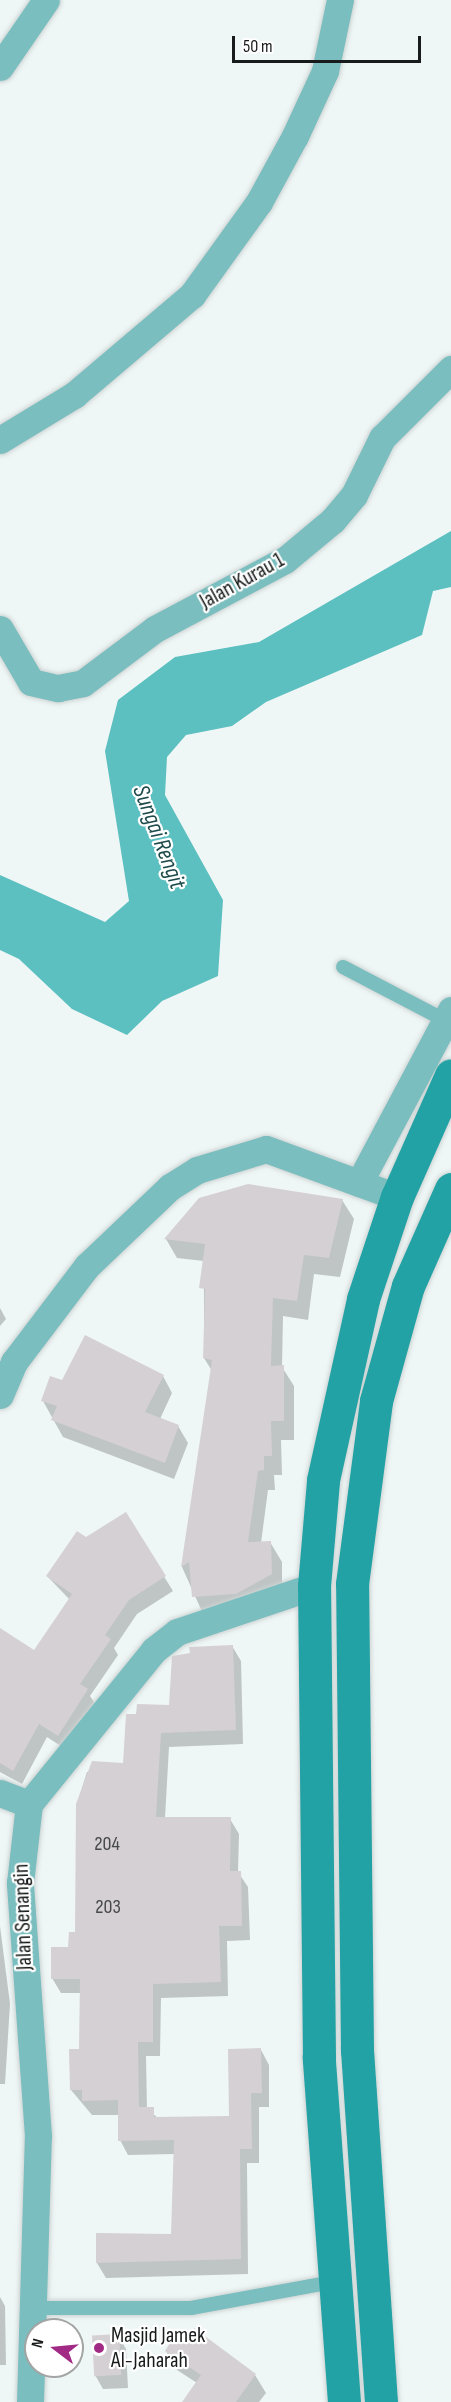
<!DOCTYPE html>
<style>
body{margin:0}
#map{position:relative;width:451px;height:2402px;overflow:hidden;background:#eff6f6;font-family:"Sofia Sans Condensed",sans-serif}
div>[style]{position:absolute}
.water>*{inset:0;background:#5cbfc0}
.shadow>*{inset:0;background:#0003}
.building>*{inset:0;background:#d5d0d3;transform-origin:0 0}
.roads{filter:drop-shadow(0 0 2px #cdd3d3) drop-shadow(0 0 2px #cdd3d3)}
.lane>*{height:14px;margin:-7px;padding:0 7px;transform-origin:7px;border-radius:7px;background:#7abebf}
.street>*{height:27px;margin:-13.5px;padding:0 13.5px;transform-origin:13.5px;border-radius:13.5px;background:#7abebf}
.secondary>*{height:33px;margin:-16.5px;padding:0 16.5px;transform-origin:16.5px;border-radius:16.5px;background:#22a2a4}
.dots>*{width:16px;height:16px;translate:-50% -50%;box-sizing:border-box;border:3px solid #fff;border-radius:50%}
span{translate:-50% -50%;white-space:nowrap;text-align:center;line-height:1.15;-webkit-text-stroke:4.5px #fff;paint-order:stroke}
.number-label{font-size:20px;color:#474849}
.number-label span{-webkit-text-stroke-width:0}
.street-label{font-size:22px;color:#181b1b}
.poi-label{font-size:22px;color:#181b1b}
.left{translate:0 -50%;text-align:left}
.water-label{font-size:24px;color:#1d4a4b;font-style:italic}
.north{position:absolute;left:24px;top:2318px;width:60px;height:60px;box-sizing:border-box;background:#fff;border:2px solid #a3a4a4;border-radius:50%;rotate:286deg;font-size:16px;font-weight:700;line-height:24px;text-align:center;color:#181b1b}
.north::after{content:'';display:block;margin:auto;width:21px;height:27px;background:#a12b84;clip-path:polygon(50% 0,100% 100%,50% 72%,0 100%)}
.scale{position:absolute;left:232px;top:36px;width:189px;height:27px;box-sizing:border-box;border:3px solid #181b1b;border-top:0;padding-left:8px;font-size:18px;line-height:21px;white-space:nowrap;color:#181b1b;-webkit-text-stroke:4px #fff;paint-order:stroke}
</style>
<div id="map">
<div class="water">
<div style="clip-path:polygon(451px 531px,451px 587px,433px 591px,422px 635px,266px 702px,232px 726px,186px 735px,167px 757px,165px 795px,223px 900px,218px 976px,162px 1001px,127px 1035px,72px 1009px,19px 959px,0 950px,0 875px,105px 922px,129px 901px,105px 751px,118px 700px,175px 657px,259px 642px)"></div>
</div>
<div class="shadow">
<div style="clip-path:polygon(342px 1200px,354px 1219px,340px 1277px,314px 1274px,308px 1320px,283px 1316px,282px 1367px,294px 1386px,294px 1440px,281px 1440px,282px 1475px,274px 1475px,275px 1490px,268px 1490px,261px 1543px,270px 1542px,282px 1562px,282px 1594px,204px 1616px,182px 1567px,212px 1371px,204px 1358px,204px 1261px,177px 1258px,166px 1239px)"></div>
<div style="clip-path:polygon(0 1308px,6px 1319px,0 1326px)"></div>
<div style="clip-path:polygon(163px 1376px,172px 1393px,160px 1419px,178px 1426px,188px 1443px,174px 1479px,63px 1437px,43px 1401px,62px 1382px)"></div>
<div style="clip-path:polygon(125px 1514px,173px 1591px,137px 1614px,114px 1648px,118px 1655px,90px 1696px,96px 1705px,67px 1750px,47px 1737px,22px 1784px,0 1772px,0 1630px,35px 1652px,70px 1600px,48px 1577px,86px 1539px)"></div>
<div style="clip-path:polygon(232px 1646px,241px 1661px,243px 1744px,169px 1747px,165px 1818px,230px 1819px,239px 1834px,238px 1872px,248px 1887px,250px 1940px,227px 1941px,228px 1996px,161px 1998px,160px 2056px,146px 2056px,147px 2109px,158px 2118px,230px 2117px,261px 2050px,269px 2065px,269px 2107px,259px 2107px,259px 2163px,247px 2163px,248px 2274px,106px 2278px,97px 2263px,98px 2235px,172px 2235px,175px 2154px,128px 2155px,120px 2140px,120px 2115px,92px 2115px,71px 2090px,71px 2051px,81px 2051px,81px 1993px,61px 1993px,52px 1978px,76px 1934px,77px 1804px,87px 1772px,125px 1764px,138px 1716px,171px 1707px)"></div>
<div style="clip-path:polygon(0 1926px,10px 2004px,5px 2084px,0 2084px)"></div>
<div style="clip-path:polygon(0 2297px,5px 2306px,6px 2365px,0 2365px)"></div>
<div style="clip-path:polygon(118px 2335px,126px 2349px,128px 2388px,103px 2389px,95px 2375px)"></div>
<div style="clip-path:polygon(166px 2351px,255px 2375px,266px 2393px,259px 2402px,184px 2402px,197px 2383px,177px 2370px)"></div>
</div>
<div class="building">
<div style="clip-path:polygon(248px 1184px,343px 1199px,329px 1258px,304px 1255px,297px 1301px,273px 1298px,271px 1366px,284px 1365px,284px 1421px,271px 1421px,272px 1456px,264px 1456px,264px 1470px,258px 1471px,248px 1542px,271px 1541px,272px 1574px,236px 1594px,192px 1597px,189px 1562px,181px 1567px,212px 1360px,203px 1358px,205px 1289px,199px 1288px,205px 1244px,164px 1239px,199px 1198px)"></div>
<div style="clip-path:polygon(85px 1335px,164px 1375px,145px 1412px,179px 1425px,165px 1463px,51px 1420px,57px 1406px,41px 1401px,50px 1376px,62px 1380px)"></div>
<div style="clip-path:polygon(126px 1512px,166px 1576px,129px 1600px,105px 1635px,111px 1639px,80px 1684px,88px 1689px,58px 1736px,39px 1724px,13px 1771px,0 1763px,0 1628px,34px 1650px,72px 1594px,46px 1576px,77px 1531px,86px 1537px)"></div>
<div style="clip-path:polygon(233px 1645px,236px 1730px,161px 1733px,156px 1817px,231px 1817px,230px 1871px,241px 1871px,242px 1926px,219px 1926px,221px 1982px,153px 1984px,153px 2042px,138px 2042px,139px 2107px,154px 2107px,154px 2117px,229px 2116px,228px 2049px,261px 2048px,262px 2093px,251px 2093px,252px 2149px,240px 2149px,241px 2259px,96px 2263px,96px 2233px,171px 2234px,174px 2140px,118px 2141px,118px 2100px,82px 2101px,82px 2090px,70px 2090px,69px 2049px,79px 2049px,80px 1979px,51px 1979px,51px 1947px,68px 1947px,69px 1932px,75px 1932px,76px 1804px,92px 1761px,123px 1763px,126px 1714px,136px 1714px,137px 1704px,169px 1705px,172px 1656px,190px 1653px,189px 1647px)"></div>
<div style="clip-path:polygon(194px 2328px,256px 2374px,236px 2402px,182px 2402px,201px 2375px,165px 2351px,176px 2333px,187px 2339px)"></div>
<div style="left:119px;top:2334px;width:41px;height:27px;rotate:87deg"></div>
</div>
<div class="roads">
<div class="lane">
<div style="left:343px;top:967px;width:121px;rotate:27.6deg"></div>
<div style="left:30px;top:2308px;width:161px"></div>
<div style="left:191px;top:2308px;width:143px;rotate:-10.4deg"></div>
</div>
<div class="street">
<div style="left:0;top:67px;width:81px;rotate:-55.5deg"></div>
<div style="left:0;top:440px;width:87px;rotate:-31.3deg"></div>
<div style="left:74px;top:395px;width:155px;rotate:-40.3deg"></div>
<div style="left:192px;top:295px;width:115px;rotate:-54.2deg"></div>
<div style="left:259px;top:202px;width:75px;rotate:-61.4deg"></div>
<div style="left:295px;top:136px;width:72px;rotate:-65.2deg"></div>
<div style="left:325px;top:71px;width:73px;rotate:-78.1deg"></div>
<div style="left:0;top:629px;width:61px;rotate:59.7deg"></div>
<div style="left:31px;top:682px;width:28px;rotate:13deg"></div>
<div style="left:58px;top:688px;width:25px;rotate:-11deg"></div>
<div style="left:83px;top:683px;width:90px;rotate:-36.9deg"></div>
<div style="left:155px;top:629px;width:147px;rotate:-28deg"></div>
<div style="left:285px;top:560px;width:62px;rotate:-39.8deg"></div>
<div style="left:333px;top:520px;width:33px;rotate:-50deg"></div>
<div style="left:354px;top:495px;width:64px;rotate:-63.8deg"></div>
<div style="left:382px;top:438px;width:98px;rotate:-45deg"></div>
<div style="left:359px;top:1183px;width:196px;rotate:-62deg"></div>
<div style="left:0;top:1395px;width:36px;rotate:-67deg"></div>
<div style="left:14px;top:1362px;width:121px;rotate:-52.8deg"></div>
<div style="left:87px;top:1266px;width:115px;rotate:-43.6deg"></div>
<div style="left:170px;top:1187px;width:32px;rotate:-32deg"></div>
<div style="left:197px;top:1170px;width:72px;rotate:-16.9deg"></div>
<div style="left:266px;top:1149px;width:140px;rotate:20.1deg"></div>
<div style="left:0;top:1793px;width:31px;rotate:21deg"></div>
<div style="left:30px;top:2402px;width:266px;rotate:-88.3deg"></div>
<div style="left:38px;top:2136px;width:254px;rotate:-94.1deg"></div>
<div style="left:20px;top:1883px;width:80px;rotate:-83.5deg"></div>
<div style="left:29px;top:1804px;width:198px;rotate:-50.9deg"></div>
<div style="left:154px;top:1650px;width:29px;rotate:-38deg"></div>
<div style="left:177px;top:1632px;width:145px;rotate:-18.6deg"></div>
</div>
<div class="secondary">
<div style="left:344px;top:2402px;width:345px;rotate:-94.2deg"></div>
<div style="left:319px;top:2058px;width:472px;rotate:-90.6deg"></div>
<div style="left:314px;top:1586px;width:106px;rotate:-85.1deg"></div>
<div style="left:323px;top:1480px;width:185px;rotate:-77.5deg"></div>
<div style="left:363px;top:1299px;width:108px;rotate:-71.6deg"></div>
<div style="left:397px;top:1197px;width:133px;rotate:-66.1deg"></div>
<div style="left:381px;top:2402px;width:353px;rotate:-93.9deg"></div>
<div style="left:357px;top:2050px;width:466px;rotate:-90.6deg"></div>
<div style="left:352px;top:1584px;width:185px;rotate:-82.5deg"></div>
<div style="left:376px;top:1401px;width:119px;rotate:-74.5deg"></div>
<div style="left:408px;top:1286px;width:106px;rotate:-66.1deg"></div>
</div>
</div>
<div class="dots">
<div style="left:99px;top:2348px;background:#a12b84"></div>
</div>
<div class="number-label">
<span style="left:107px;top:1844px">204</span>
<span style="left:108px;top:1907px">203</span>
</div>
<div class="street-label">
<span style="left:242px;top:581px;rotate:-29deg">Jalan Kurau 1</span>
<span style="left:23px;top:1917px;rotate:-92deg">Jalan Senangin</span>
</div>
<div class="poi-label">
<span class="left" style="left:111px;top:2348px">Masjid Jamek<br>Al-Jaharah</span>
</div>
<div class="water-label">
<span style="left:159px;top:837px;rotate:69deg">Sungai Rengit</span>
</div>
<div class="north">N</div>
<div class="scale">50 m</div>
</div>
